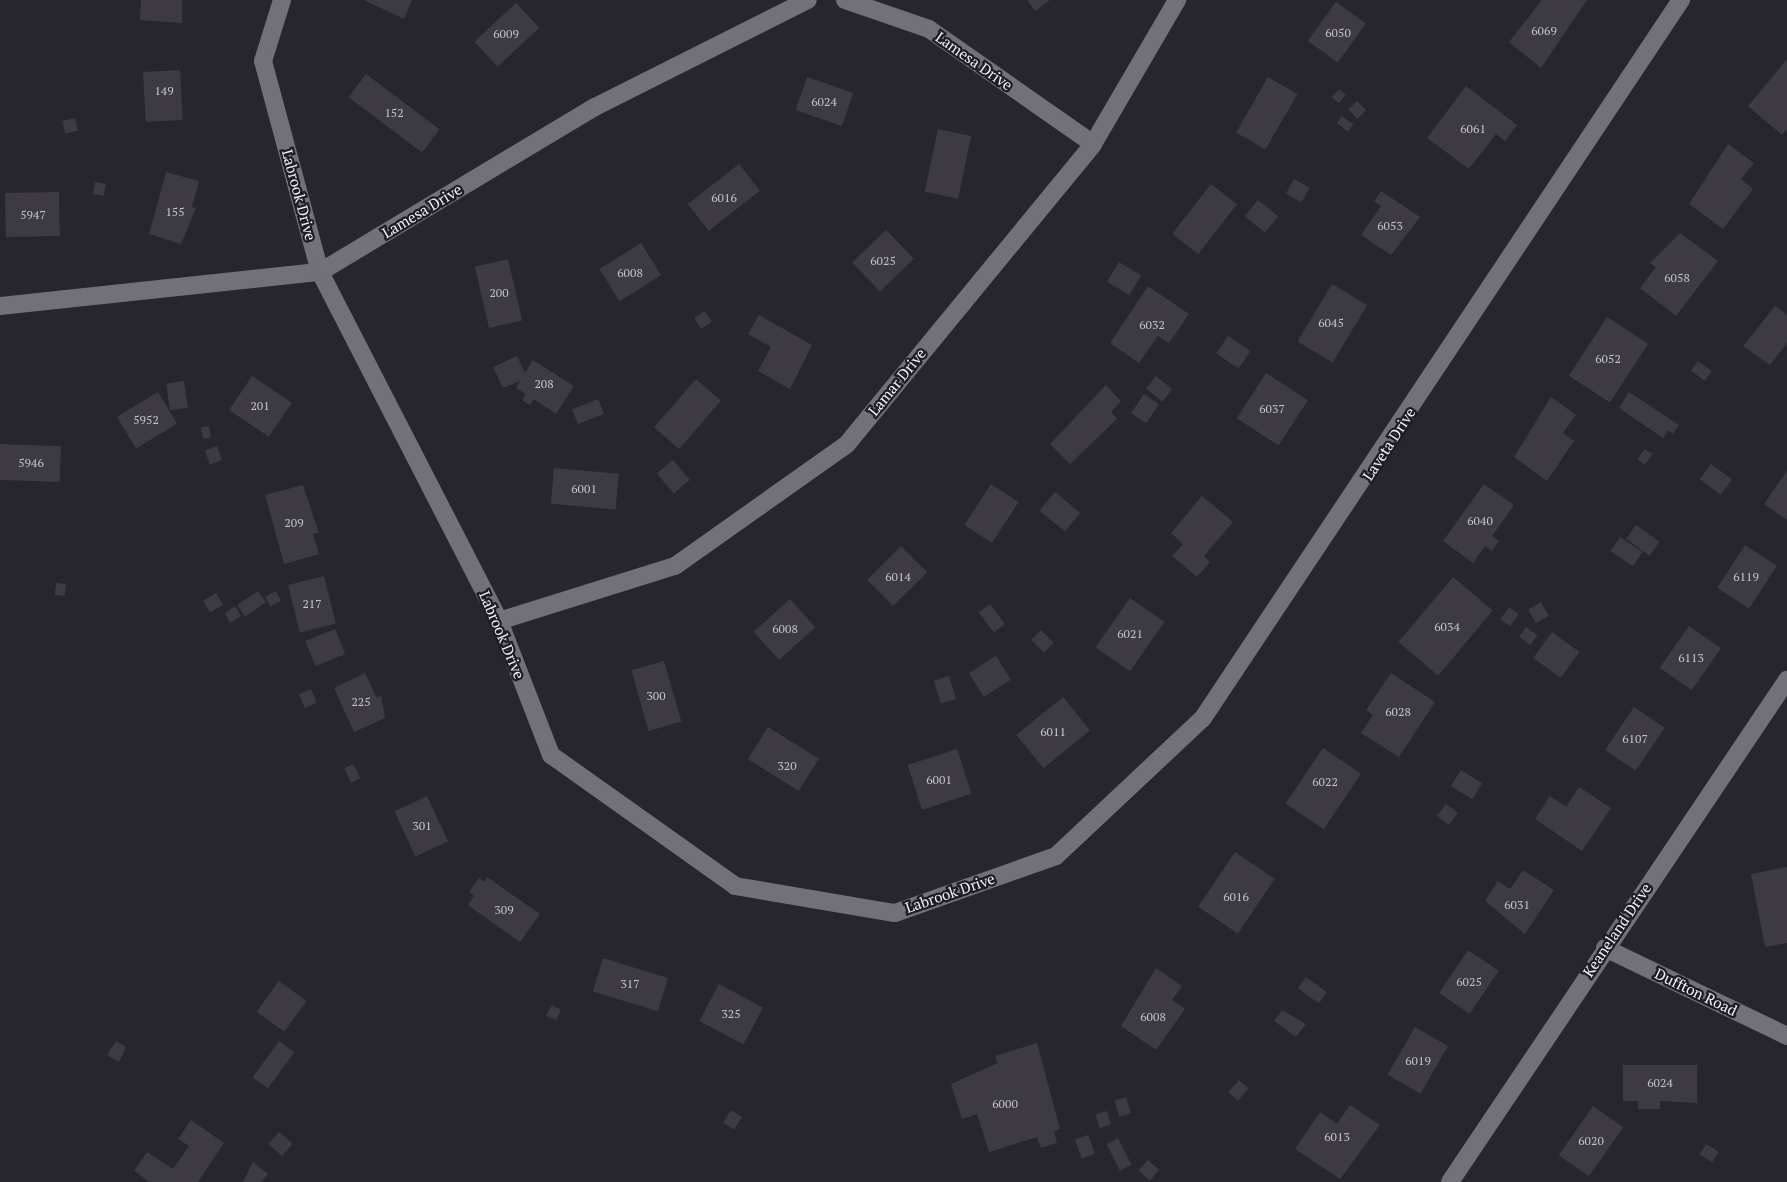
<!DOCTYPE html>
<style>
body{margin:0}
#map{position:relative;width:1787px;height:1182px;overflow:hidden;background:#27252d;font-family:"PT Serif",serif}
div>[style]{position:absolute}
.building>*{inset:0;background:#3d3a43;transform-origin:0 0}
.minor>*{height:18px;margin:-9px;padding:0 9px;transform-origin:9px;border-radius:9px;background:#727079}
span{translate:-50% -50%;white-space:nowrap;text-align:center;line-height:1.15;-webkit-text-stroke:4.5px #1e1b23;paint-order:stroke}
.number-label{font-size:12px;color:#c5c3c9}
.number-label span{-webkit-text-stroke-width:0}
.street-label{font-size:15px;color:#f2f1f6}
</style>
<div id="map">
<div class="building">
<div style="clip-path:polygon(141px 0,182px 0,182px 23px,140px 20px)"></div>
<div style="clip-path:polygon(364px 0,412px 0,404px 19px)"></div>
<div style="clip-path:polygon(1027px 0,1050px 0,1035px 11px)"></div>
<div style="clip-path:polygon(1542px 0,1587px 0,1541px 68px,1509px 42px)"></div>
<div style="left:1336px;top:2px;width:37px;height:48px;rotate:36deg"></div>
<div style="left:516px;top:3px;width:34px;height:57px;rotate:47deg"></div>
<div style="clip-path:polygon(1787px 59px,1787px 129px,1782px 135px,1748px 106px)"></div>
<div style="left:180px;top:70px;width:50px;height:37px;rotate:87deg"></div>
<div style="left:366px;top:74px;width:92px;height:29px;rotate:37deg"></div>
<div style="left:807px;top:77px;width:49px;height:35px;rotate:19deg"></div>
<div style="left:1268px;top:77px;width:34px;height:64px;rotate:30deg"></div>
<div style="clip-path:polygon(1466px 86px,1517px 125px,1505px 141px,1496px 134px,1469px 169px,1427px 138px)"></div>
<div style="left:1339px;top:89px;width:9px;height:11px;rotate:41deg"></div>
<div style="left:1357px;top:101px;width:13px;height:12px;rotate:45deg"></div>
<div style="left:1342px;top:116px;width:14px;height:9px;rotate:36deg"></div>
<div style="left:75px;top:118px;width:13px;height:13px;rotate:77deg"></div>
<div style="left:938px;top:129px;width:34px;height:64px;rotate:12deg"></div>
<div style="clip-path:polygon(1728px 144px,1754px 163px,1741px 179px,1753px 189px,1723px 229px,1689px 204px)"></div>
<div style="left:739px;top:164px;width:34px;height:65px;rotate:52deg"></div>
<div style="clip-path:polygon(166px 172px,199px 181px,192px 207px,196px 208px,181px 244px,149px 234px)"></div>
<div style="left:1294px;top:179px;width:18px;height:17px;rotate:29deg"></div>
<div style="left:95px;top:182px;width:11px;height:12px;rotate:10deg"></div>
<div style="left:1211px;top:184px;width:33px;height:63px;rotate:38deg"></div>
<div style="clip-path:polygon(1381px 191px,1420px 217px,1391px 255px,1361px 235px,1381px 206px,1374px 201px)"></div>
<div style="left:59px;top:192px;width:44px;height:54px;rotate:89deg"></div>
<div style="left:1258px;top:200px;width:26px;height:21px;rotate:39deg"></div>
<div style="left:886px;top:230px;width:40px;height:47px;rotate:46deg"></div>
<div style="clip-path:polygon(1680px 233px,1718px 261px,1676px 316px,1640px 288px,1656px 267px,1650px 263px)"></div>
<div style="left:641px;top:243px;width:38px;height:49px;rotate:58deg"></div>
<div style="left:508px;top:259px;width:63px;height:34px;rotate:77deg"></div>
<div style="left:1119px;top:262px;width:26px;height:23px;rotate:31deg"></div>
<div style="left:1332px;top:284px;width:41px;height:67px;rotate:31deg"></div>
<div style="clip-path:polygon(1148px 286px,1189px 314px,1169px 343px,1158px 336px,1139px 363px,1110px 343px)"></div>
<div style="clip-path:polygon(1775px 306px,1787px 315px,1787px 343px,1770px 365px,1743px 346px)"></div>
<div style="left:705px;top:311px;width:13px;height:13px;rotate:58deg"></div>
<div style="clip-path:polygon(759px 315px,812px 345px,790px 389px,758px 371px,771px 347px,748px 334px)"></div>
<div style="left:1607px;top:317px;width:49px;height:70px;rotate:33deg"></div>
<div style="left:1228px;top:336px;width:27px;height:21px;rotate:34deg"></div>
<div style="clip-path:polygon(517px 356px,525px 373px,533px 360px,574px 386px,556px 414px,534px 399px,530px 405px,522px 400px,526px 394px,516px 388px,520px 381px,503px 388px,493px 367px)"></div>
<div style="left:1698px;top:361px;width:17px;height:12px;rotate:36deg"></div>
<div style="left:1266px;top:373px;width:50px;height:54px;rotate:33deg"></div>
<div style="left:252px;top:376px;width:48px;height:41px;rotate:34deg"></div>
<div style="left:1156px;top:376px;width:21px;height:16px;rotate:39deg"></div>
<div style="left:696px;top:379px;width:33px;height:64px;rotate:41deg"></div>
<div style="left:184px;top:381px;width:27px;height:18px;rotate:82deg"></div>
<div style="clip-path:polygon(1106px 385px,1121px 401px,1111px 412px,1117px 419px,1070px 464px,1050px 444px)"></div>
<div style="left:158px;top:392px;width:37px;height:48px;rotate:59deg"></div>
<div style="clip-path:polygon(1629px 392px,1679px 425px,1673px 434px,1668px 430px,1663px 438px,1619px 408px)"></div>
<div style="left:1144px;top:394px;width:18px;height:23px;rotate:34deg"></div>
<div style="clip-path:polygon(1551px 397px,1576px 415px,1563px 433px,1574px 441px,1547px 481px,1514px 457px)"></div>
<div style="left:598px;top:399px;width:16px;height:28px;rotate:68deg"></div>
<div style="left:209px;top:426px;width:12px;height:8px;rotate:81deg"></div>
<div style="left:0;top:444px;width:61px;height:36px;rotate:2deg"></div>
<div style="left:217px;top:446px;width:15px;height:13px;rotate:70deg"></div>
<div style="left:1645px;top:449px;width:9px;height:13px;rotate:36deg"></div>
<div style="left:673px;top:460px;width:26px;height:21px;rotate:50deg"></div>
<div style="left:1711px;top:464px;width:26px;height:19px;rotate:36deg"></div>
<div style="left:554px;top:468px;width:65px;height:36px;rotate:5deg"></div>
<div style="clip-path:polygon(1787px 471px,1787px 520px,1764px 504px)"></div>
<div style="left:991px;top:484px;width:33px;height:49px;rotate:33deg"></div>
<div style="clip-path:polygon(1484px 484px,1514px 505px,1492px 536px,1499px 541px,1492px 551px,1485px 546px,1473px 563px,1443px 541px)"></div>
<div style="clip-path:polygon(303px 485px,319px 533px,313px 534px,319px 554px,284px 564px,265px 495px)"></div>
<div style="left:1055px;top:492px;width:33px;height:24px;rotate:40deg"></div>
<div style="clip-path:polygon(1202px 496px,1233px 522px,1204px 556px,1210px 562px,1197px 577px,1172px 556px,1183px 544px,1171px 533px)"></div>
<div style="left:1636px;top:525px;width:29px;height:17px;rotate:36deg"></div>
<div style="left:1620px;top:537px;width:27px;height:17px;rotate:34deg"></div>
<div style="left:1745px;top:545px;width:38px;height:51px;rotate:33deg"></div>
<div style="left:901px;top:546px;width:37px;height:48px;rotate:45deg"></div>
<div style="left:324px;top:576px;width:49px;height:37px;rotate:76deg"></div>
<div style="left:1453px;top:577px;width:52px;height:85px;rotate:40deg"></div>
<div style="left:56px;top:583px;width:10px;height:12px;rotate:6deg"></div>
<div style="left:258px;top:591px;width:14px;height:25px;rotate:56deg"></div>
<div style="left:276px;top:591px;width:11px;height:12px;rotate:63deg"></div>
<div style="left:216px;top:593px;width:14px;height:15px;rotate:60deg"></div>
<div style="left:1130px;top:598px;width:42px;height:60px;rotate:35deg"></div>
<div style="left:790px;top:599px;width:38px;height:49px;rotate:48deg"></div>
<div style="left:1541px;top:602px;width:16px;height:15px;rotate:60deg"></div>
<div style="left:990px;top:604px;width:25px;height:14px;rotate:53deg"></div>
<div style="clip-path:polygon(235px 606px,241px 616px,230px 623px,225px 613px)"></div>
<div style="left:1509px;top:607px;width:12px;height:15px;rotate:35deg"></div>
<div style="left:1689px;top:626px;width:39px;height:51px;rotate:35deg"></div>
<div style="left:1526px;top:627px;width:14px;height:12px;rotate:36deg"></div>
<div style="left:335px;top:629px;width:27px;height:32px;rotate:68deg"></div>
<div style="left:1041px;top:630px;width:18px;height:14px;rotate:45deg"></div>
<div style="left:1552px;top:632px;width:34px;height:32px;rotate:36deg"></div>
<div style="left:996px;top:656px;width:28px;height:32px;rotate:58deg"></div>
<div style="left:664px;top:661px;width:63px;height:34px;rotate:74deg"></div>
<div style="clip-path:polygon(365px 673px,377px 698px,381px 696px,385px 718px,354px 732px,334px 688px)"></div>
<div style="clip-path:polygon(1391px 673px,1435px 702px,1399px 757px,1361px 733px,1373px 715px,1366px 710px)"></div>
<div style="left:949px;top:676px;width:24px;height:16px;rotate:73deg"></div>
<div style="left:311px;top:689px;width:15px;height:13px;rotate:67deg"></div>
<div style="left:1063px;top:697px;width:43px;height:60px;rotate:51deg"></div>
<div style="left:1634px;top:707px;width:37px;height:52px;rotate:34deg"></div>
<div style="left:768px;top:727px;width:60px;height:38px;rotate:32deg"></div>
<div style="left:1323px;top:748px;width:46px;height:67px;rotate:34deg"></div>
<div style="left:957px;top:749px;width:47px;height:52px;rotate:72deg"></div>
<div style="left:353px;top:764px;width:16px;height:10px;rotate:63deg"></div>
<div style="left:1461px;top:770px;width:25px;height:19px;rotate:32deg"></div>
<div style="clip-path:polygon(1579px 787px,1611px 808px,1582px 851px,1535px 819px,1550px 796px,1566px 807px)"></div>
<div style="left:427px;top:796px;width:50px;height:36px;rotate:65deg"></div>
<div style="left:1446px;top:804px;width:15px;height:15px;rotate:37deg"></div>
<div style="left:1235px;top:852px;width:48px;height:66px;rotate:34deg"></div>
<div style="clip-path:polygon(1787px 867px,1787px 943px,1765px 947px,1751px 874px)"></div>
<div style="clip-path:polygon(1523px 870px,1554px 890px,1525px 934px,1485px 901px,1498px 881px,1510px 889px)"></div>
<div style="clip-path:polygon(487px 877px,540px 914px,520px 942px,468px 905px,474px 896px,469px 892px,479px 878px,484px 882px)"></div>
<div style="left:1468px;top:950px;width:37px;height:52px;rotate:34deg"></div>
<div style="left:603px;top:958px;width:68px;height:35px;rotate:17deg"></div>
<div style="clip-path:polygon(1156px 968px,1182px 986px,1172px 1000px,1185px 1009px,1156px 1050px,1121px 1026px)"></div>
<div style="left:1306px;top:977px;width:26px;height:14px;rotate:36deg"></div>
<div style="left:279px;top:981px;width:34px;height:38px;rotate:36deg"></div>
<div style="left:719px;top:984px;width:50px;height:42px;rotate:28deg"></div>
<div style="clip-path:polygon(552px 1005px,561px 1010px,556px 1020px,546px 1016px)"></div>
<div style="clip-path:polygon(1282px 1010px,1306px 1024px,1296px 1037px,1274px 1021px)"></div>
<div style="left:1415px;top:1027px;width:38px;height:55px;rotate:30deg"></div>
<div style="clip-path:polygon(116px 1041px,126px 1047px,119px 1062px,107px 1055px)"></div>
<div style="left:279px;top:1041px;width:19px;height:45px;rotate:36deg"></div>
<div style="clip-path:polygon(1037px 1043px,1060px 1129px,1054px 1132px,1057px 1143px,1041px 1148px,1037px 1137px,989px 1152px,977px 1114px,962px 1119px,951px 1084px,998px 1063px,995px 1056px)"></div>
<div style="clip-path:polygon(1623px 1065px,1697px 1065px,1697px 1103px,1660px 1101px,1660px 1109px,1638px 1109px,1638px 1101px,1623px 1101px)"></div>
<div style="left:1239px;top:1080px;width:13px;height:16px;rotate:42deg"></div>
<div style="left:1126px;top:1097px;width:17px;height:12px;rotate:73deg"></div>
<div style="clip-path:polygon(1350px 1105px,1380px 1125px,1340px 1179px,1295px 1149px,1320px 1112px,1337px 1124px)"></div>
<div style="left:1593px;top:1106px;width:37px;height:60px;rotate:35deg"></div>
<div style="left:731px;top:1110px;width:13px;height:15px;rotate:32deg"></div>
<div style="left:1107px;top:1111px;width:14px;height:12px;rotate:73deg"></div>
<div style="clip-path:polygon(191px 1120px,224px 1143px,198px 1182px,150px 1182px,134px 1171px,147px 1152px,173px 1169px,189px 1146px,178px 1139px)"></div>
<div style="left:279px;top:1132px;width:18px;height:16px;rotate:41deg"></div>
<div style="left:1088px;top:1135px;width:20px;height:14px;rotate:70deg"></div>
<div style="left:1118px;top:1138px;width:30px;height:13px;rotate:63deg"></div>
<div style="left:1706px;top:1144px;width:15px;height:12px;rotate:32deg"></div>
<div style="left:1148px;top:1160px;width:15px;height:14px;rotate:42deg"></div>
<div style="clip-path:polygon(253px 1162px,268px 1174px,261px 1182px,243px 1182px)"></div>
</div>
<div class="minor">
<div style="left:282px;top:0;width:64px;rotate:107.3deg"></div>
<div style="left:263px;top:61px;width:219px;rotate:74.9deg"></div>
<div style="left:320px;top:272px;width:392px;rotate:62.8deg"></div>
<div style="left:499px;top:621px;width:144px;rotate:68.8deg"></div>
<div style="left:551px;top:755px;width:226px;rotate:35.4deg"></div>
<div style="left:735px;top:886px;width:162px;rotate:9.6deg"></div>
<div style="left:895px;top:913px;width:171px;rotate:-19.5deg"></div>
<div style="left:1056px;top:856px;width:202px;rotate:-43.2deg"></div>
<div style="left:1203px;top:718px;width:863px;rotate:-56.35deg"></div>
<div style="left:845px;top:0;width:89px;rotate:19deg"></div>
<div style="left:929px;top:29px;width:200px;rotate:35deg"></div>
<div style="left:0;top:306px;width:322px;rotate:-6.1deg"></div>
<div style="left:320px;top:272px;width:321px;rotate:-31deg"></div>
<div style="left:595px;top:107px;width:238px;rotate:-26.7deg"></div>
<div style="left:499px;top:621px;width:184px;rotate:-17.4deg"></div>
<div style="left:675px;top:566px;width:211px;rotate:-35.3deg"></div>
<div style="left:847px;top:444px;width:388px;rotate:-50.6deg"></div>
<div style="left:1093px;top:144px;width:167px;rotate:-59.7deg"></div>
<div style="left:1605px;top:948px;width:202px;rotate:25.8deg"></div>
<div style="left:1450px;top:1182px;width:605px;rotate:-56.13deg"></div>
</div>
<div class="number-label">
<span style="left:1544px;top:31px">6069</span>
<span style="left:1338px;top:33px">6050</span>
<span style="left:506px;top:34px">6009</span>
<span style="left:164px;top:91px">149</span>
<span style="left:824px;top:102px">6024</span>
<span style="left:394px;top:113px">152</span>
<span style="left:1473px;top:129px">6061</span>
<span style="left:724px;top:198px">6016</span>
<span style="left:175px;top:212px">155</span>
<span style="left:33px;top:215px">5947</span>
<span style="left:1390px;top:226px">6053</span>
<span style="left:883px;top:261px">6025</span>
<span style="left:630px;top:273px">6008</span>
<span style="left:1677px;top:278px">6058</span>
<span style="left:499px;top:293px">200</span>
<span style="left:1331px;top:323px">6045</span>
<span style="left:1152px;top:325px">6032</span>
<span style="left:1608px;top:359px">6052</span>
<span style="left:544px;top:384px">208</span>
<span style="left:260px;top:406px">201</span>
<span style="left:1272px;top:409px">6037</span>
<span style="left:146px;top:420px">5952</span>
<span style="left:31px;top:463px">5946</span>
<span style="left:584px;top:489px">6001</span>
<span style="left:1480px;top:521px">6040</span>
<span style="left:294px;top:523px">209</span>
<span style="left:898px;top:577px">6014</span>
<span style="left:1746px;top:577px">6119</span>
<span style="left:312px;top:604px">217</span>
<span style="left:1447px;top:627px">6034</span>
<span style="left:785px;top:629px">6008</span>
<span style="left:1130px;top:634px">6021</span>
<span style="left:1691px;top:658px">6113</span>
<span style="left:656px;top:696px">300</span>
<span style="left:361px;top:702px">225</span>
<span style="left:1398px;top:712px">6028</span>
<span style="left:1053px;top:732px">6011</span>
<span style="left:1635px;top:739px">6107</span>
<span style="left:787px;top:766px">320</span>
<span style="left:939px;top:780px">6001</span>
<span style="left:1325px;top:782px">6022</span>
<span style="left:422px;top:826px">301</span>
<span style="left:1236px;top:897px">6016</span>
<span style="left:1517px;top:905px">6031</span>
<span style="left:504px;top:910px">309</span>
<span style="left:1469px;top:982px">6025</span>
<span style="left:630px;top:984px">317</span>
<span style="left:731px;top:1014px">325</span>
<span style="left:1153px;top:1017px">6008</span>
<span style="left:1418px;top:1061px">6019</span>
<span style="left:1660px;top:1083px">6024</span>
<span style="left:1005px;top:1104px">6000</span>
<span style="left:1337px;top:1137px">6013</span>
<span style="left:1591px;top:1141px">6020</span>
</div>
<div class="street-label">
<span style="left:974px;top:61px;rotate:35deg">Lamesa Drive</span>
<span style="left:299px;top:195px;rotate:75deg">Labrook Drive</span>
<span style="left:422px;top:211px;rotate:-31deg">Lamesa Drive</span>
<span style="left:897px;top:382px;rotate:-51deg">Lamar Drive</span>
<span style="left:1389px;top:444px;rotate:-57deg">Laveta Drive</span>
<span style="left:502px;top:635px;rotate:67deg">Labrook Drive</span>
<span style="left:950px;top:893px;rotate:-19deg">Labrook Drive</span>
<span style="left:1617px;top:930px;rotate:-56deg">Keaneland Drive</span>
<span style="left:1696px;top:992px;rotate:26deg">Duffton Road</span>
</div>
</div>
